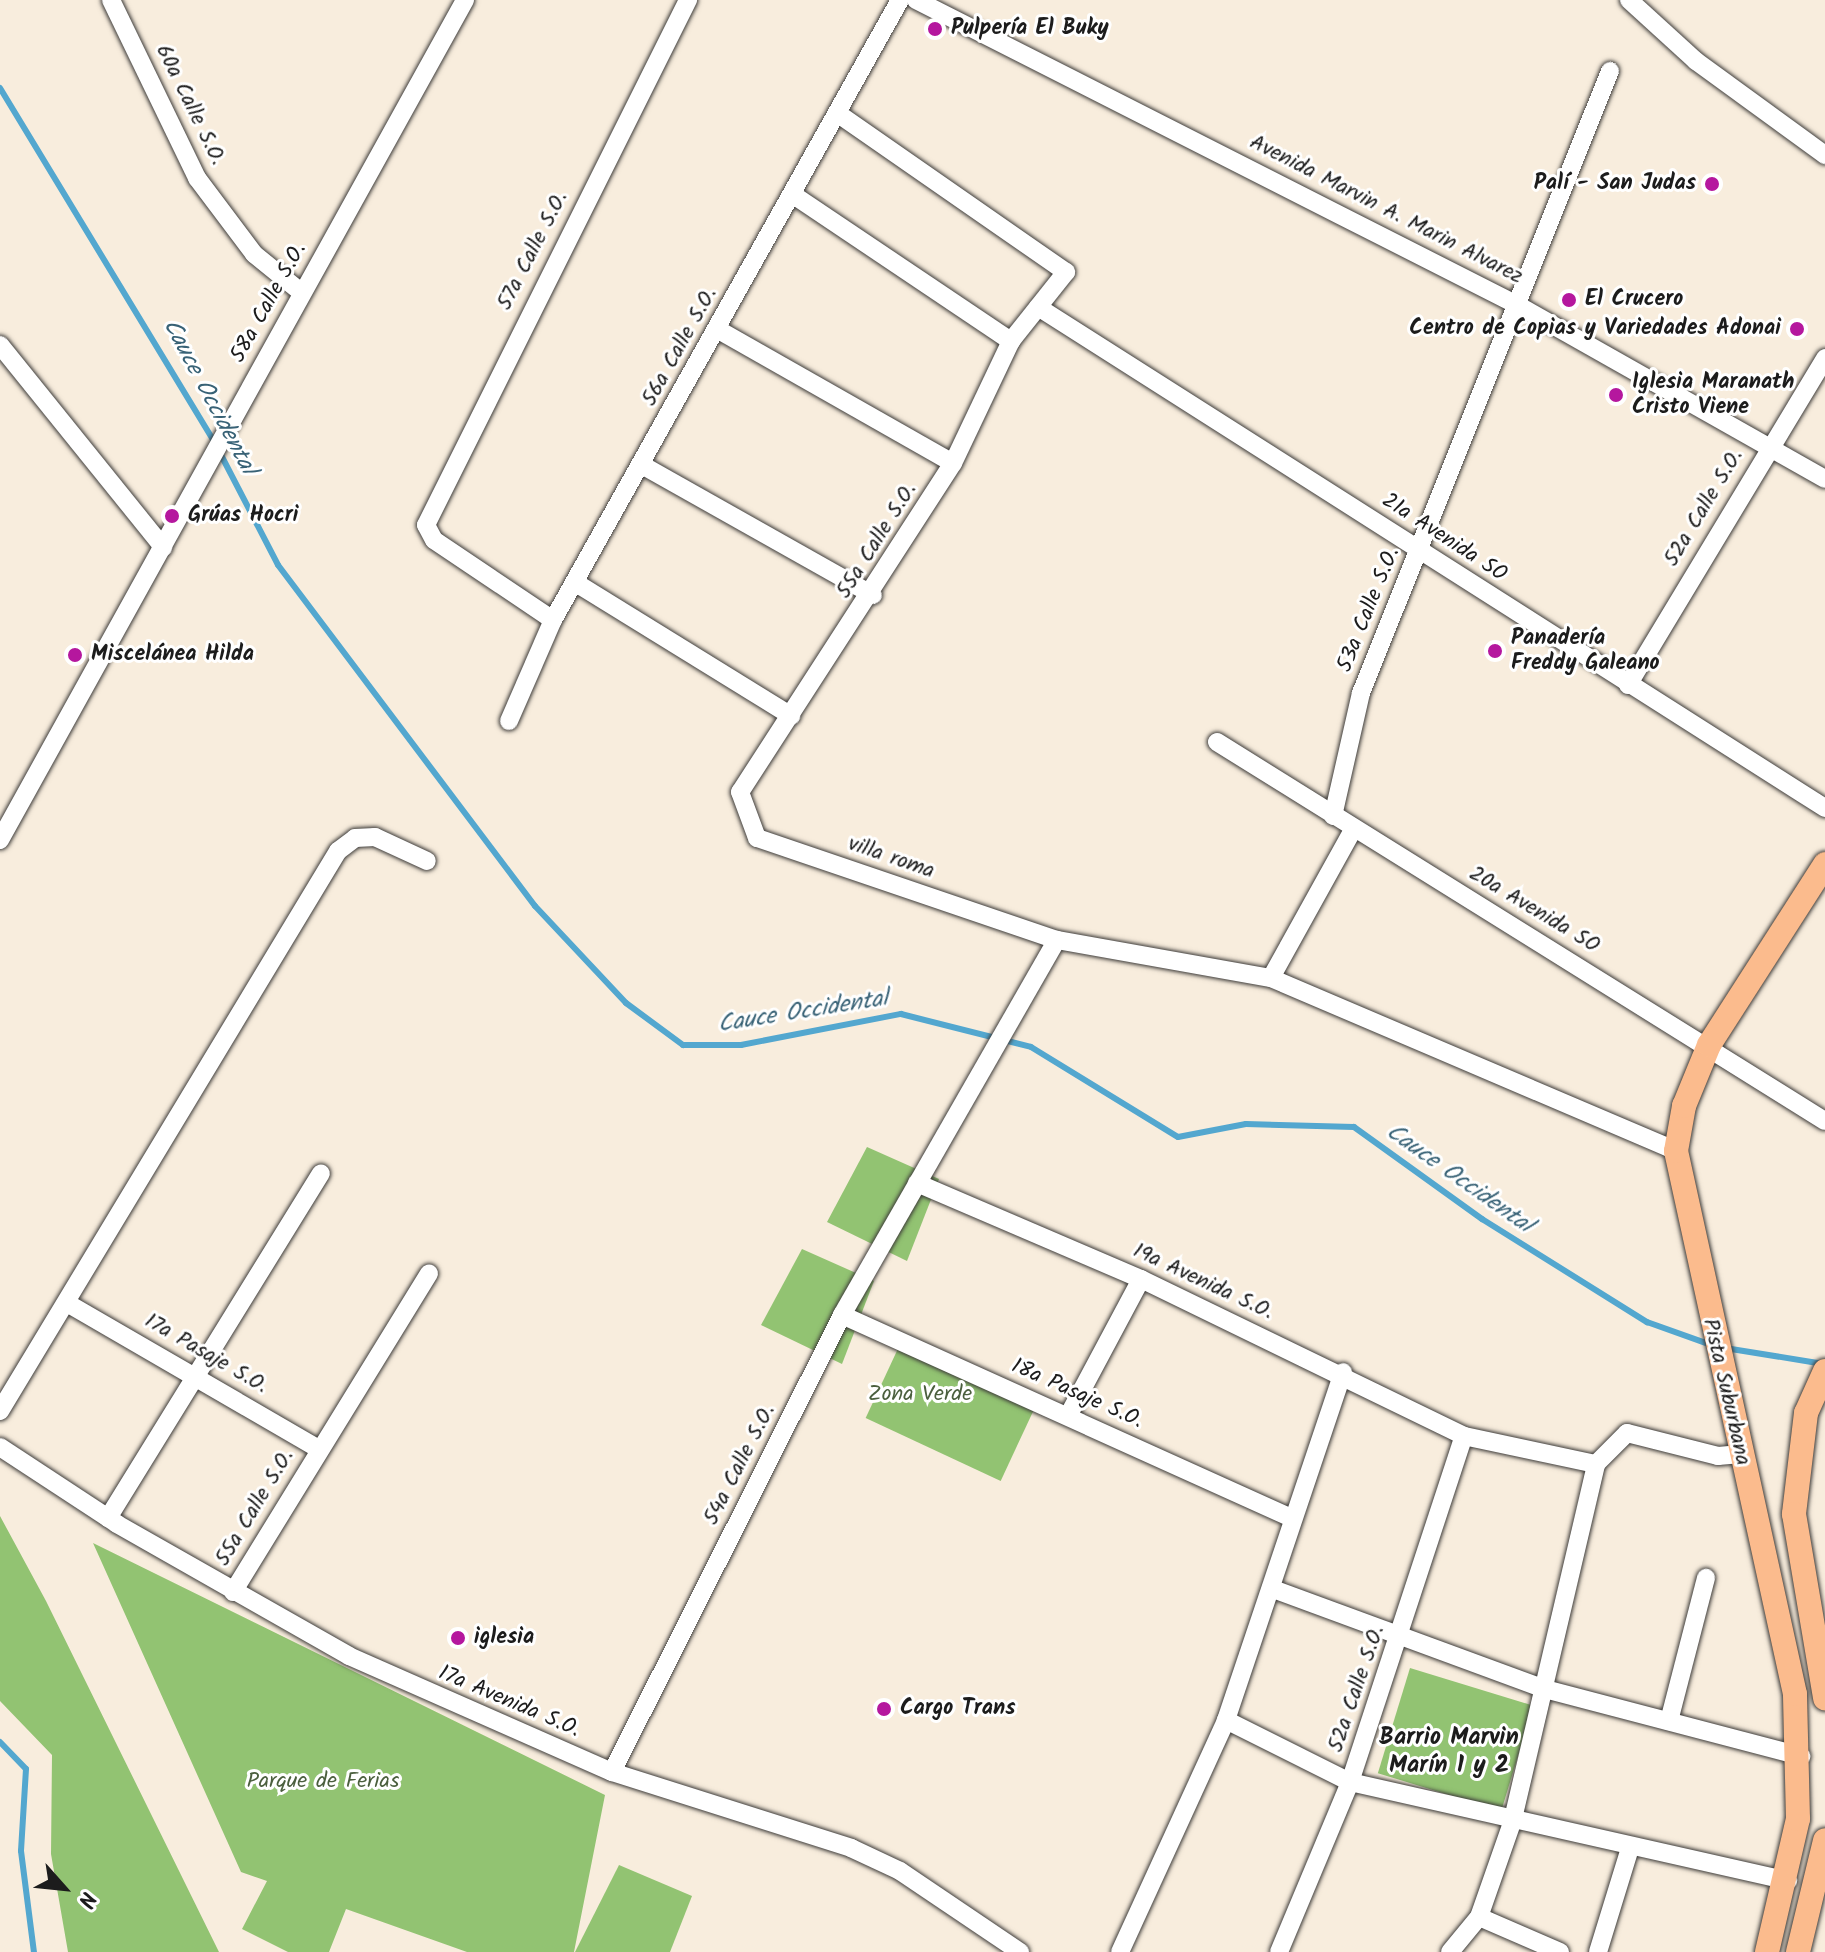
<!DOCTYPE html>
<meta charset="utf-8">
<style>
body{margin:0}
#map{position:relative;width:1825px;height:1952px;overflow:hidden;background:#f8eddd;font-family:Kalam,sans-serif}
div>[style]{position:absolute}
.green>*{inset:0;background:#92c372;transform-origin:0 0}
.stream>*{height:6px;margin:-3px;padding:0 3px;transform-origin:3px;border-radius:3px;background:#53a7cf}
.roads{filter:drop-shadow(0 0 2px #3d3b39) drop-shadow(0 0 2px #3d3b39)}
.minor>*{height:18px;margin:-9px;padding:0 9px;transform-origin:9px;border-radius:9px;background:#fff}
.major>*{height:24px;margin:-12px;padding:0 12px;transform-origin:12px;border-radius:12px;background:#fbbb8d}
.dots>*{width:22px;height:22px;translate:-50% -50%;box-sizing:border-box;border:4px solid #fff;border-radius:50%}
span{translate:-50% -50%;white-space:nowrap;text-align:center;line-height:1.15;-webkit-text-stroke:6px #fff;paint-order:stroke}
.poi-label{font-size:22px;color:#1c1c1c;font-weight:700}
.left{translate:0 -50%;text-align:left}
.right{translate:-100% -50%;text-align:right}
.street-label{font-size:22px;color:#1c1c1c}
.park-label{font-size:22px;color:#4b5f3e}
.water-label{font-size:24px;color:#386276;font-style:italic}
.neighbourhood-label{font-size:24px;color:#1c1c1c;font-weight:700}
.north{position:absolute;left:24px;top:1848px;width:80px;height:80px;-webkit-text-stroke:6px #fff;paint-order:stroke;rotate:117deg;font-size:22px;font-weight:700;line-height:32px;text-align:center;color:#1c1c1c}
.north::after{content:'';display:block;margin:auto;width:28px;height:36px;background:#1c1c1c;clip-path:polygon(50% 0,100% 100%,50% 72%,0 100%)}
</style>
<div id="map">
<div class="green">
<div style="clip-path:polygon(867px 1147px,939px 1179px,907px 1261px,827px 1222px)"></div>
<div style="clip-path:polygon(802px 1249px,874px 1281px,842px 1364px,761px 1325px)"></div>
<div style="left:902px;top:1340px;width:149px;height:86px;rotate:25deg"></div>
<div style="clip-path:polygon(0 1516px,46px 1601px,219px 1952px,68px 1952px,51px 1854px,52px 1755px,0 1701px)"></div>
<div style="clip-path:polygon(93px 1543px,605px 1795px,574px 1952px,467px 1952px,346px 1909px,329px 1952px,288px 1952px,242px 1929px,267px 1881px,241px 1872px)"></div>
<div style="left:1410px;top:1668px;width:129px;height:110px;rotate:17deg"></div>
<div style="clip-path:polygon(619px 1865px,692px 1896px,670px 1952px,575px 1952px)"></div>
</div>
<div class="stream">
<div style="left:0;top:88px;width:415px;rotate:58.8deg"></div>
<div style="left:220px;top:453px;width:126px;rotate:62.6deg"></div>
<div style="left:278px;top:565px;width:427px;rotate:53deg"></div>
<div style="left:535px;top:906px;width:133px;rotate:46.8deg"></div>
<div style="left:626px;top:1003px;width:71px;rotate:36.4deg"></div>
<div style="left:683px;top:1045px;width:58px"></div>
<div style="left:741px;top:1045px;width:163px;rotate:-11deg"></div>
<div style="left:901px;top:1014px;width:134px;rotate:14.2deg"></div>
<div style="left:1031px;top:1047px;width:172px;rotate:31.5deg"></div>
<div style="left:1178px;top:1137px;width:69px;rotate:-10.8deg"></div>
<div style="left:1246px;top:1124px;width:108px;rotate:1.6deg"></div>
<div style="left:1354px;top:1127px;width:158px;rotate:35.7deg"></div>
<div style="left:1482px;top:1219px;width:195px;rotate:32deg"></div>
<div style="left:1647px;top:1322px;width:71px;rotate:19.7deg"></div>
<div style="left:1725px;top:1348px;width:100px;rotate:9.2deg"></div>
<div style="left:0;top:1742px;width:37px;rotate:46deg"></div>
<div style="left:26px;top:1769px;width:82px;rotate:93.5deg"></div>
<div style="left:21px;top:1851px;width:102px;rotate:82.7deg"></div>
</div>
<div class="roads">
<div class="minor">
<div style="left:111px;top:0;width:198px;rotate:64.2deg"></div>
<div style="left:197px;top:178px;width:95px;rotate:53.1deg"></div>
<div style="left:254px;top:254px;width:62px;rotate:39.1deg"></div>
<div style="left:916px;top:0;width:678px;rotate:26.9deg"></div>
<div style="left:1521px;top:307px;width:349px;rotate:29.5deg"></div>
<div style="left:1629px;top:0;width:91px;rotate:42.3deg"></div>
<div style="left:1696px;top:61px;width:160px;rotate:36.1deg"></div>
<div style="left:837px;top:113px;width:279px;rotate:34.8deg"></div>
<div style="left:1066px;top:272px;width:88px;rotate:128.6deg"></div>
<div style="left:1011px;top:341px;width:135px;rotate:115.4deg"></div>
<div style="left:953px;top:463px;width:392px;rotate:122.9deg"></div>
<div style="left:740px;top:792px;width:49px;rotate:69.7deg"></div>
<div style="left:757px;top:838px;width:317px;rotate:18.8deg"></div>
<div style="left:1057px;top:940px;width:217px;rotate:10.1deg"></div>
<div style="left:792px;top:194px;width:264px;rotate:33.9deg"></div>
<div style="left:1038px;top:307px;width:933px;rotate:32.48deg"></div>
<div style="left:717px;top:329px;width:271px;rotate:29.6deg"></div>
<div style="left:0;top:345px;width:260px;rotate:51.1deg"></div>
<div style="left:642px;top:465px;width:265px;rotate:29.4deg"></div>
<div style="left:576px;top:583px;width:253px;rotate:31.7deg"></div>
<div style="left:553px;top:620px;width:143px;rotate:-146.1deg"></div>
<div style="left:434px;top:540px;width:17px;rotate:-118deg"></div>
<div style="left:426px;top:525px;width:587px;rotate:-63.48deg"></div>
<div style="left:1628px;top:685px;width:382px;rotate:-58.9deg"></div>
<div style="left:509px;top:721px;width:110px;rotate:-66.5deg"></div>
<div style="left:553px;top:620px;width:710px;rotate:-60.77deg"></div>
<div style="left:1217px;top:742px;width:716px;rotate:31.94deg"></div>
<div style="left:1333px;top:816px;width:126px;rotate:-77.2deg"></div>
<div style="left:1361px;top:693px;width:670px;rotate:-68.18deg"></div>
<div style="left:1354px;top:828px;width:171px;rotate:119deg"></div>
<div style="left:1271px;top:978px;width:440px;rotate:23.1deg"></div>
<div style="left:0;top:840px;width:960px;rotate:-61.03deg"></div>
<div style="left:917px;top:1183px;width:244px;rotate:23.2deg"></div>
<div style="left:1141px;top:1279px;width:359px;rotate:25.9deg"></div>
<div style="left:1464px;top:1436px;width:135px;rotate:12deg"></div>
<div style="left:67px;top:1303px;width:291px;rotate:30.1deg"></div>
<div style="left:842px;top:1315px;width:493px;rotate:24.3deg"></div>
<div style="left:0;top:1411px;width:654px;rotate:-58.89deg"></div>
<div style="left:338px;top:851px;width:21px;rotate:-37deg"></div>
<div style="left:355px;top:838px;width:20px;rotate:-3deg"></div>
<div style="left:375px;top:837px;width:57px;rotate:24.8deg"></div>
<div style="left:1068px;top:1416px;width:155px;rotate:-61.9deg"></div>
<div style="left:0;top:1447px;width:140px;rotate:33.3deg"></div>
<div style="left:117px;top:1524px;width:267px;rotate:29.6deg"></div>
<div style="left:349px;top:1656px;width:287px;rotate:23.8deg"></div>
<div style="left:612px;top:1772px;width:251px;rotate:17.6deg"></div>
<div style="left:851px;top:1848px;width:54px;rotate:25.1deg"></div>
<div style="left:900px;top:1871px;width:145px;rotate:34deg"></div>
<div style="left:108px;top:1518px;width:405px;rotate:-58.3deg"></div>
<div style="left:1273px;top:1589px;width:290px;rotate:20.2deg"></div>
<div style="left:1545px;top:1689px;width:265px;rotate:14.7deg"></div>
<div style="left:233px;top:1592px;width:374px;rotate:-58.4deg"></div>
<div style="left:1226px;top:1720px;width:139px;rotate:26.6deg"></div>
<div style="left:1350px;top:1782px;width:449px;rotate:12.7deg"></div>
<div style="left:1669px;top:1721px;width:148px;rotate:-75.5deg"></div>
<div style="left:612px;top:1772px;width:512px;rotate:-63.28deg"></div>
<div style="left:842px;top:1315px;width:432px;rotate:-60.2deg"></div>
<div style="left:1120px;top:1952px;width:255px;rotate:-65.4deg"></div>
<div style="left:1226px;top:1720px;width:367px;rotate:-71.4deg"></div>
<div style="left:1279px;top:1952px;width:184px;rotate:-67.3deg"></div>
<div style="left:1350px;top:1782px;width:364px;rotate:-71.8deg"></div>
<div style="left:1450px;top:1952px;width:45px;rotate:-50.4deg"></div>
<div style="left:1560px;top:1952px;width:88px;rotate:-156.6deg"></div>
<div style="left:1479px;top:1917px;width:100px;rotate:-70.7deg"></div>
<div style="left:1512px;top:1823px;width:369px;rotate:-76.8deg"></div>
<div style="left:1596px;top:1464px;width:44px;rotate:-45deg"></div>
<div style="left:1627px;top:1433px;width:94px;rotate:14.2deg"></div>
<div style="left:1718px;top:1456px;width:23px;rotate:-5deg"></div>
<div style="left:1598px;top:1952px;width:109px;rotate:-72.9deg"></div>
</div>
<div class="major">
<div style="left:1825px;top:1371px;width:46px;rotate:114.3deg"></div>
<div style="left:1806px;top:1413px;width:102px;rotate:96.8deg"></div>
<div style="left:1794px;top:1514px;width:187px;rotate:80.4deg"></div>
<div style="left:1767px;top:1952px;width:137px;rotate:-76.9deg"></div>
<div style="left:1798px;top:1819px;width:125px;rotate:-91.4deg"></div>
<div style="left:1795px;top:1694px;width:556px;rotate:-102.36deg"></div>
<div style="left:1676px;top:1151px;width:46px;rotate:-79.9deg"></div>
<div style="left:1684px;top:1106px;width:66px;rotate:-67.7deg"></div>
<div style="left:1709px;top:1045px;width:215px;rotate:-57.3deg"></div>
<div style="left:1798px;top:1952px;width:115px;rotate:-76.4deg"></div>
</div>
</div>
<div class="dots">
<div style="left:935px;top:29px;background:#b5179e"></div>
<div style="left:1712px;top:184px;background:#b5179e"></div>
<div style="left:1569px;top:300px;background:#b5179e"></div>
<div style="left:1797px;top:329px;background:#b5179e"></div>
<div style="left:1616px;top:395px;background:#b5179e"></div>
<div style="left:172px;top:516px;background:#b5179e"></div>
<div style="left:1495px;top:651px;background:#b5179e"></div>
<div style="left:75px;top:655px;background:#b5179e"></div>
<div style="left:458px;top:1638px;background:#b5179e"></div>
<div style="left:884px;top:1709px;background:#b5179e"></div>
</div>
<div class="poi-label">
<span class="left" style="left:951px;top:29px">Pulpería El Buky</span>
<span class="right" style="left:1696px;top:184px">Palí - San Judas</span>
<span class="left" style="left:1585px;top:300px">El Crucero</span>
<span class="right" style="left:1781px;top:329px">Centro de Copias y Variedades Adonai</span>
<span class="left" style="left:1632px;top:395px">Iglesia Maranath<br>Cristo Viene</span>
<span class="left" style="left:188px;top:516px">Grúas Hocri</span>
<span class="left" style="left:1511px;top:651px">Panadería<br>Freddy Galeano</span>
<span class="left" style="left:91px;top:655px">Miscelánea Hilda</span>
<span class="left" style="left:474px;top:1638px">iglesia</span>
<span class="left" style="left:900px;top:1709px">Cargo Trans</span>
</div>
<div class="street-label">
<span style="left:190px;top:105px;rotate:64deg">60a Calle S.O.</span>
<span style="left:1386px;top:210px;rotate:27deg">Avenida Marvin A. Marin Alvarez</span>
<span style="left:533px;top:251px;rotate:-63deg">57a Calle S.O.</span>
<span style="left:269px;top:303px;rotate:-61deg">58a Calle S.O.</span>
<span style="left:680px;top:347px;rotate:-61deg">56a Calle S.O.</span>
<span style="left:1704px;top:508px;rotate:-59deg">52a Calle S.O.</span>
<span style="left:1444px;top:538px;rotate:33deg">21a Avenida SO</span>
<span style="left:877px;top:541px;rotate:-58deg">55a Calle S.O.</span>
<span style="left:1369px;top:610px;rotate:-68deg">53a Calle S.O.</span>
<span style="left:891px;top:858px;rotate:19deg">villa roma</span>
<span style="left:1534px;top:910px;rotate:31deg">20a Avenida SO</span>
<span style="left:1203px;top:1282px;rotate:25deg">19a Avenida S.O.</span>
<span style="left:206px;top:1354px;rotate:30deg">17a Pasaje S.O.</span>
<span style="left:1726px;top:1392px;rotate:77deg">Pista Suburbana</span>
<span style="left:1077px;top:1394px;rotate:24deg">18a Pasaje S.O.</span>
<span style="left:740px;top:1465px;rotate:-63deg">54a Calle S.O.</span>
<span style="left:255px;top:1508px;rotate:-59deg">55a Calle S.O.</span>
<span style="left:1357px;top:1689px;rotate:-71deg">52a Calle S.O.</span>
<span style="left:509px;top:1702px;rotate:23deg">17a Avenida S.O.</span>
</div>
<div class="park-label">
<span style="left:920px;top:1395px">Zona Verde</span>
<span style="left:323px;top:1782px">Parque de Ferias</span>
</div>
<div class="water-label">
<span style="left:209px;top:397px;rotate:62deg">Cauce Occidental</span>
<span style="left:803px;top:1012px;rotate:-9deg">Cauce Occidental</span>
<span style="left:1459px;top:1179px;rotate:35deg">Cauce Occidental</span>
</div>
<div class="neighbourhood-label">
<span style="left:1449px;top:1752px">Barrio Marvin<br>Marín 1 y 2</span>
</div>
<div class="north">N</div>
</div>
